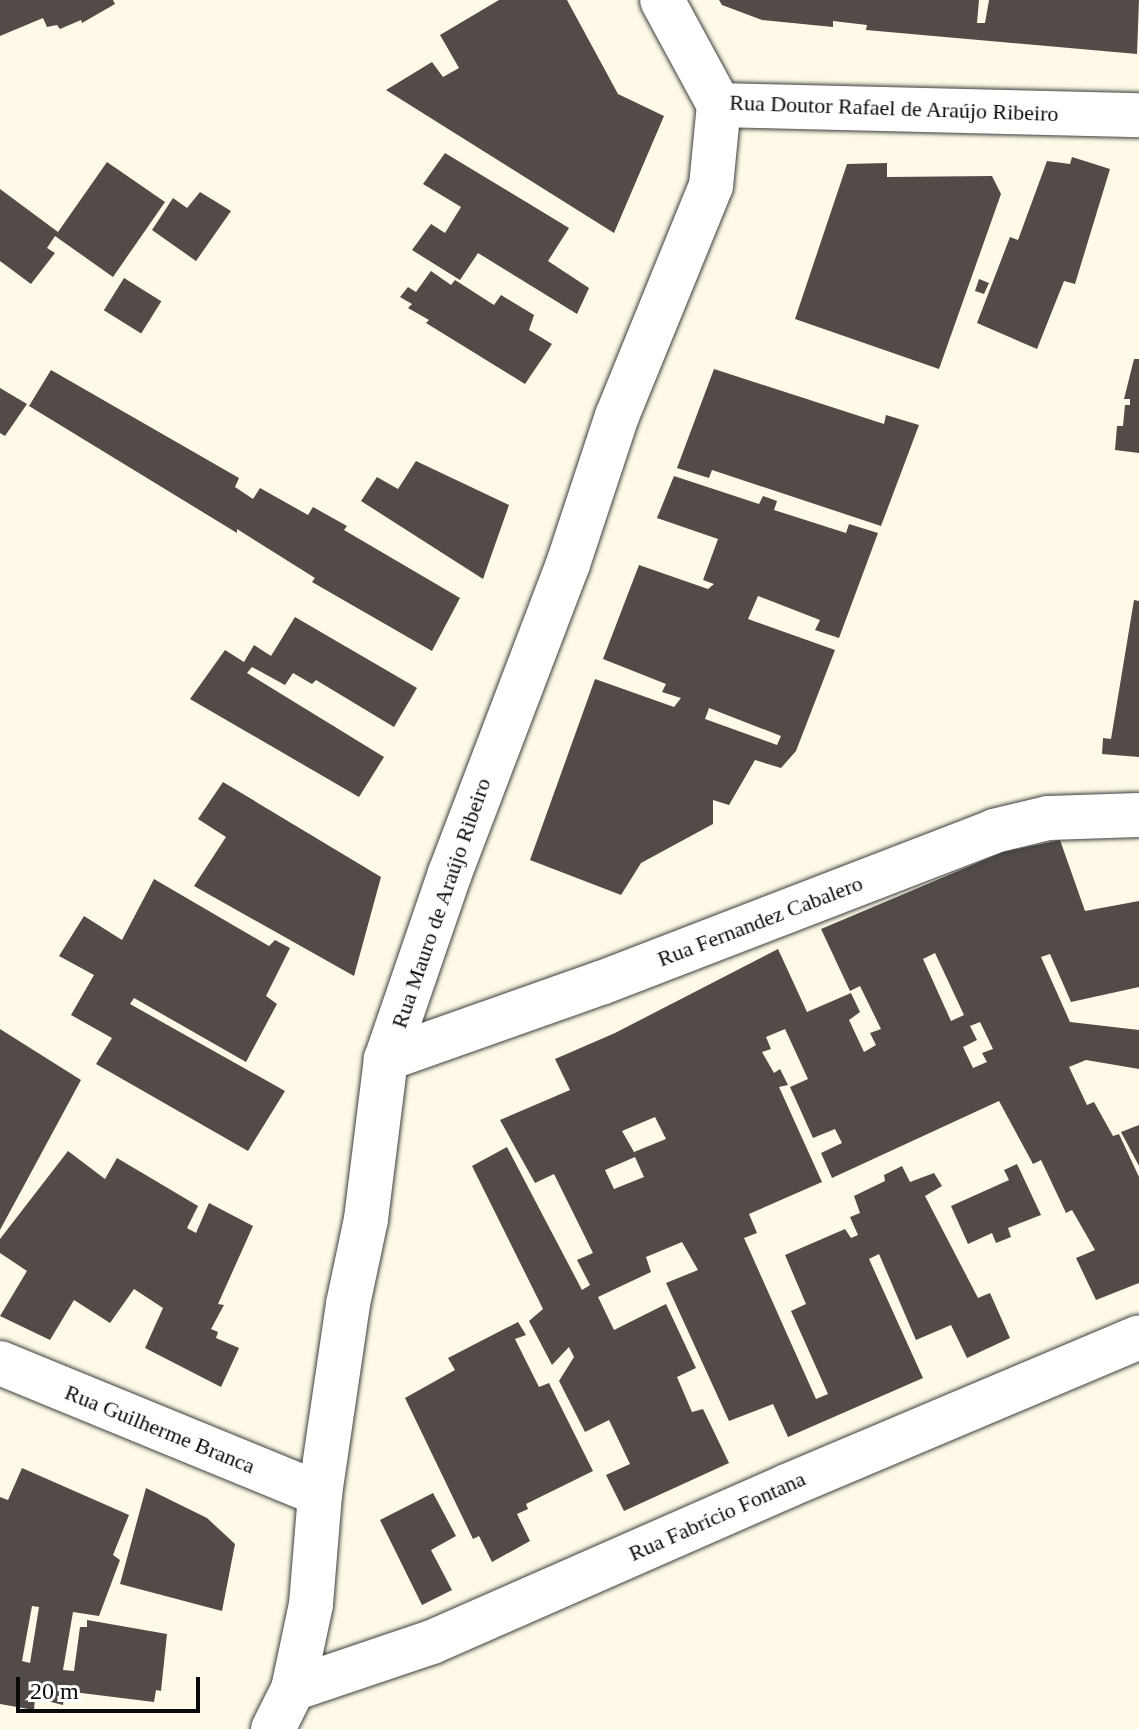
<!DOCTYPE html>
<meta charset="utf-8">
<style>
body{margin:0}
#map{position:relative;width:1139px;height:1729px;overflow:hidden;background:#fefae7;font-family:Georgia,serif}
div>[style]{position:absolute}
.building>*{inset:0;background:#524b47;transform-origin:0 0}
.roads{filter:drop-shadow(0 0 2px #3d3d3d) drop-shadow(0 0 2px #3d3d3d)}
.minor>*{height:44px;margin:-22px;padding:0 22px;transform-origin:22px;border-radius:22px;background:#fff}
span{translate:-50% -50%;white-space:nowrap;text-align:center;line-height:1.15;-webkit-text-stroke:8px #fff;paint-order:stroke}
.street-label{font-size:22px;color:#0a0a0a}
.scale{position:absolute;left:16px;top:1677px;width:184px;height:36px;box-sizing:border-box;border:4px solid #0a0a0a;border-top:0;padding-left:10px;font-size:24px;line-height:28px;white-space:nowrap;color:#0a0a0a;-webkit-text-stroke:6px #fff;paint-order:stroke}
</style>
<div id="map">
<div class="building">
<div style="clip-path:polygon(0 0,113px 0,115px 4px,82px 23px,81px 20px,60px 29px,57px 25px,47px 27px,43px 18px,0 36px)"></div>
<div style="clip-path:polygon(499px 0,567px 0,618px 94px,664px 116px,614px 233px,386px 90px,432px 62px,443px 77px,459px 68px,440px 35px)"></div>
<div style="clip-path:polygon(719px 0,979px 0,977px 23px,985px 23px,989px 0,1139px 0,1137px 54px,866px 30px,867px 25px,833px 21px,833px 27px,762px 20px,722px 5px)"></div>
<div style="clip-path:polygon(445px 153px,569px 228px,548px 261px,589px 288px,577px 314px,478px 253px,460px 280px,412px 250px,431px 224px,445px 233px,461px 207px,423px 184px)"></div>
<div style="clip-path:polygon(1072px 157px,1110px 169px,1075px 284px,1064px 281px,1037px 349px,977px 323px,1010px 237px,1018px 240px,1047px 161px,1070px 164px)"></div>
<div style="clip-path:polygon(107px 162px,165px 202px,113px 277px,55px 236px,47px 248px,55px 253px,31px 284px,0 261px,0 189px,58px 232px)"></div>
<div style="clip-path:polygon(887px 163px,887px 177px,992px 176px,1001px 194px,939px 369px,795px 319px,847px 164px)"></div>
<div style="clip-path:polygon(200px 192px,231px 211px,196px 261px,152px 230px,173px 198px,187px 208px)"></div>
<div style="clip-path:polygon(431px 271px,451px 285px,455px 280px,494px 305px,501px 295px,534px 315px,529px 330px,552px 344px,525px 384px,426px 323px,429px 320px,408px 308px,412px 304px,400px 297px,408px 287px,416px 292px)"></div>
<div style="left:124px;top:278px;width:44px;height:38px;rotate:32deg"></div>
<div style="clip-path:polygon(979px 279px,989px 283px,984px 294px,975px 291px)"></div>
<div style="clip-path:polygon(1134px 359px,1139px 359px,1139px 453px,1115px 450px,1117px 426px,1123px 426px,1125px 405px,1130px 405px,1130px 399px,1124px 399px)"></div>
<div style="clip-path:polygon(714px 369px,884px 424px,886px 415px,919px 425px,881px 526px,712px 470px,709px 478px,677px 468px)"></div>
<div style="clip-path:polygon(51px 370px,239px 478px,235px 487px,253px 499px,260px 488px,308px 515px,313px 507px,347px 526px,344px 530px,460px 598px,432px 651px,312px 582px,315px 578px,237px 529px,237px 533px,29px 406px)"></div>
<div style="clip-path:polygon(0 388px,27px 404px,5px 436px,0 433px)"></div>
<div style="clip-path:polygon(416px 461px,509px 505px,483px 579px,361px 501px,377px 477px,398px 489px)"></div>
<div style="clip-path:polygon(evenodd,674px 476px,759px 504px,763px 496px,777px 501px,774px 510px,846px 533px,849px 524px,878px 533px,839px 638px,815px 630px,820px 620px,758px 596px,748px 619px,835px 650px,796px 751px,781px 768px,755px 760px,729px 805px,713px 800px,713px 824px,641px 863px,621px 895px,530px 860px,595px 679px,674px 707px,681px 698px,662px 692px,666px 684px,603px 659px,639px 565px,708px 589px,714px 584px,703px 580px,718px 539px,657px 518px,674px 476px,709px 708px,781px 736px,777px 745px,705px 719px,709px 708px)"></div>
<div style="clip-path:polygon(1134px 600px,1139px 601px,1139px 757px,1102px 754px,1103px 738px,1111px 739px)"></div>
<div style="clip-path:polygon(295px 617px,417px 688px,394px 727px,316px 680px,312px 684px,293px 673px,285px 685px,252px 667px,247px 673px,384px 757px,359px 797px,190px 699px,225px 650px,244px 662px,254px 645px,271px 656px)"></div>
<div style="clip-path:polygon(223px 782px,381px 877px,354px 976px,194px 886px,226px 837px,198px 819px)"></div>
<div style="clip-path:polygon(evenodd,1060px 840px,1085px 911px,1139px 901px,1139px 987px,1071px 1002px,1050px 954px,1041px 957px,1070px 1022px,1139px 1030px,1139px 1069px,1086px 1060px,1069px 1067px,1087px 1105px,1094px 1102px,1113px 1136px,1119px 1134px,1139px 1177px,1139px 1283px,1096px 1300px,1076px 1258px,1095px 1250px,1072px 1210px,1066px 1213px,1041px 1160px,1033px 1164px,999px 1101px,832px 1178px,821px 1153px,842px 1143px,835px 1129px,813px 1138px,790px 1087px,808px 1079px,785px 1029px,766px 1037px,771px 1049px,762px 1052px,774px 1073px,780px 1069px,788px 1085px,779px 1087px,822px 1182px,749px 1214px,757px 1233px,744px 1238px,816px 1399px,828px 1394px,791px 1311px,806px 1304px,785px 1255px,845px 1229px,851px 1238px,858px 1235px,850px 1217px,860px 1213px,854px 1196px,885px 1181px,884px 1175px,902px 1166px,910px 1182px,934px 1173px,942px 1186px,925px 1196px,978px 1298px,990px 1293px,1010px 1338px,967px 1358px,951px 1325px,916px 1340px,879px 1254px,869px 1259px,923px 1378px,788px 1437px,773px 1404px,729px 1421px,666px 1283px,698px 1270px,682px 1242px,646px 1257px,651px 1272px,598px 1297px,614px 1330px,666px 1304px,696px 1368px,677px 1377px,692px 1412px,703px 1409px,729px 1463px,624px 1511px,606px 1475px,630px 1464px,609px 1420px,585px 1432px,559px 1381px,574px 1357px,569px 1347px,552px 1365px,529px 1321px,543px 1309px,472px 1166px,507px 1147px,582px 1290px,590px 1285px,577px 1260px,593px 1253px,554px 1174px,535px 1183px,500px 1120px,570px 1090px,555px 1059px,615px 1033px,778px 949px,807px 1012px,851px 993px,860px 1012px,849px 1020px,864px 1052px,876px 1045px,870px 1033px,881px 1029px,860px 986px,850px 991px,821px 929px,1003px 852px,1060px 840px,935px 953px,964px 1015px,951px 1021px,923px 959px,935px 953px,1060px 840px,980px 1022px,993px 1049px,982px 1053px,987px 1062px,973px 1068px,963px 1047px,977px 1040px,970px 1026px,980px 1022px,1060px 840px,655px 1117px,666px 1139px,634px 1152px,622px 1131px,655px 1117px,1060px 840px,635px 1157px,644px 1177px,614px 1189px,605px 1170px,635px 1157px)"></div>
<div style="clip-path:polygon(154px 879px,269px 946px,275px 940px,290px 948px,266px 996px,277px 1004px,246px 1062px,134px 998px,130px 1004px,285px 1091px,248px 1151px,96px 1064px,112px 1038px,71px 1015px,94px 975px,59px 956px,84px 916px,122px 940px)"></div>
<div style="clip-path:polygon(0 1029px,81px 1080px,0 1230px)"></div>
<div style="clip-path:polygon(1139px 1125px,1139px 1166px,1121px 1132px)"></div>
<div style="clip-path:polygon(68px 1151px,105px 1179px,117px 1158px,198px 1206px,187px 1228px,196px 1233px,209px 1203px,253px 1226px,218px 1304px,224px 1305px,211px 1329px,218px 1332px,216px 1338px,239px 1348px,221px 1387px,145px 1348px,163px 1308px,134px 1289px,110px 1323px,74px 1300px,50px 1340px,0 1316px,27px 1271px,0 1253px,0 1239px)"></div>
<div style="clip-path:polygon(1017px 1164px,1041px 1215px,1008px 1228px,1011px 1237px,996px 1243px,992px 1233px,968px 1244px,951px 1206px,1009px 1180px,1004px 1170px)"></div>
<div style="clip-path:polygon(518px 1322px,526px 1335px,515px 1339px,539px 1387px,549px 1383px,593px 1471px,526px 1504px,528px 1509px,517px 1514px,530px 1541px,492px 1562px,479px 1536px,473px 1539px,405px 1398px,455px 1370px,448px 1358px)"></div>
<div style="clip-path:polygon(evenodd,22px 1468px,129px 1515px,113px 1555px,120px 1560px,99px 1616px,73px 1612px,63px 1670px,74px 1671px,80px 1627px,87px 1627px,87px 1620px,167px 1634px,161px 1691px,156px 1690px,154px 1702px,65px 1691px,63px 1705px,35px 1698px,34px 1710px,0 1704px,0 1497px,8px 1500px,22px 1468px,32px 1606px,39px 1607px,30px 1663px,22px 1661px,32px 1606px)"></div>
<div style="clip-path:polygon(146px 1488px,207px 1518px,235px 1544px,222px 1611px,120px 1584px)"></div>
<div style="clip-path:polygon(433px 1493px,456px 1536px,431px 1550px,452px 1590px,422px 1605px,380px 1520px)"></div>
</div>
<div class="roads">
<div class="minor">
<div style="left:662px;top:0;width:119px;rotate:61.5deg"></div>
<div style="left:719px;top:105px;width:420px;rotate:1.4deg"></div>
<div style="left:386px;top:1059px;width:228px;rotate:-19.5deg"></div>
<div style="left:601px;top:983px;width:421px;rotate:-21.1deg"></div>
<div style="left:994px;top:831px;width:56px;rotate:-13.5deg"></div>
<div style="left:1048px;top:818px;width:91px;rotate:-1.9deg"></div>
<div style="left:0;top:1363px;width:346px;rotate:22.3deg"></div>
<div style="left:293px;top:1689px;width:147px;rotate:-18.7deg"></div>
<div style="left:432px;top:1642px;width:388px;rotate:-23.7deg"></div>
<div style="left:787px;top:1486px;width:382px;rotate:-22.9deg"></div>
<div style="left:273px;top:1729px;width:45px;rotate:-63.4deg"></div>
<div style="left:293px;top:1689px;width:87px;rotate:-78deg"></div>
<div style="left:311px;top:1604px;width:110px;rotate:-85.3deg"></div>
<div style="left:320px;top:1494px;width:192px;rotate:-81.6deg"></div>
<div style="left:348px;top:1304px;width:87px;rotate:-78deg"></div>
<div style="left:366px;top:1219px;width:161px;rotate:-82.9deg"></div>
<div style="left:386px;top:1059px;width:197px;rotate:-71deg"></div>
<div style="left:450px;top:873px;width:331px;rotate:-69.1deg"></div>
<div style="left:568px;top:564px;width:156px;rotate:-71.7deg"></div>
<div style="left:617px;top:416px;width:248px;rotate:-67.8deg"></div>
<div style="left:711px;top:186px;width:81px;rotate:-84.4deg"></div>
</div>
</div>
<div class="street-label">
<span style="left:894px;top:108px;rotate:2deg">Rua Doutor Rafael de Araújo Ribeiro</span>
<span style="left:441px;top:903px;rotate:-71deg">Rua Mauro de Araújo Ribeiro</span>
<span style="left:760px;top:921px;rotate:-21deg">Rua Fernandez Cabalero</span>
<span style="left:160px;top:1429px;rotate:22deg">Rua Guilherme Branca</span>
<span style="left:717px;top:1516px;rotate:-24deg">Rua Fabrício Fontana</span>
</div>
<div class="scale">20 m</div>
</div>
